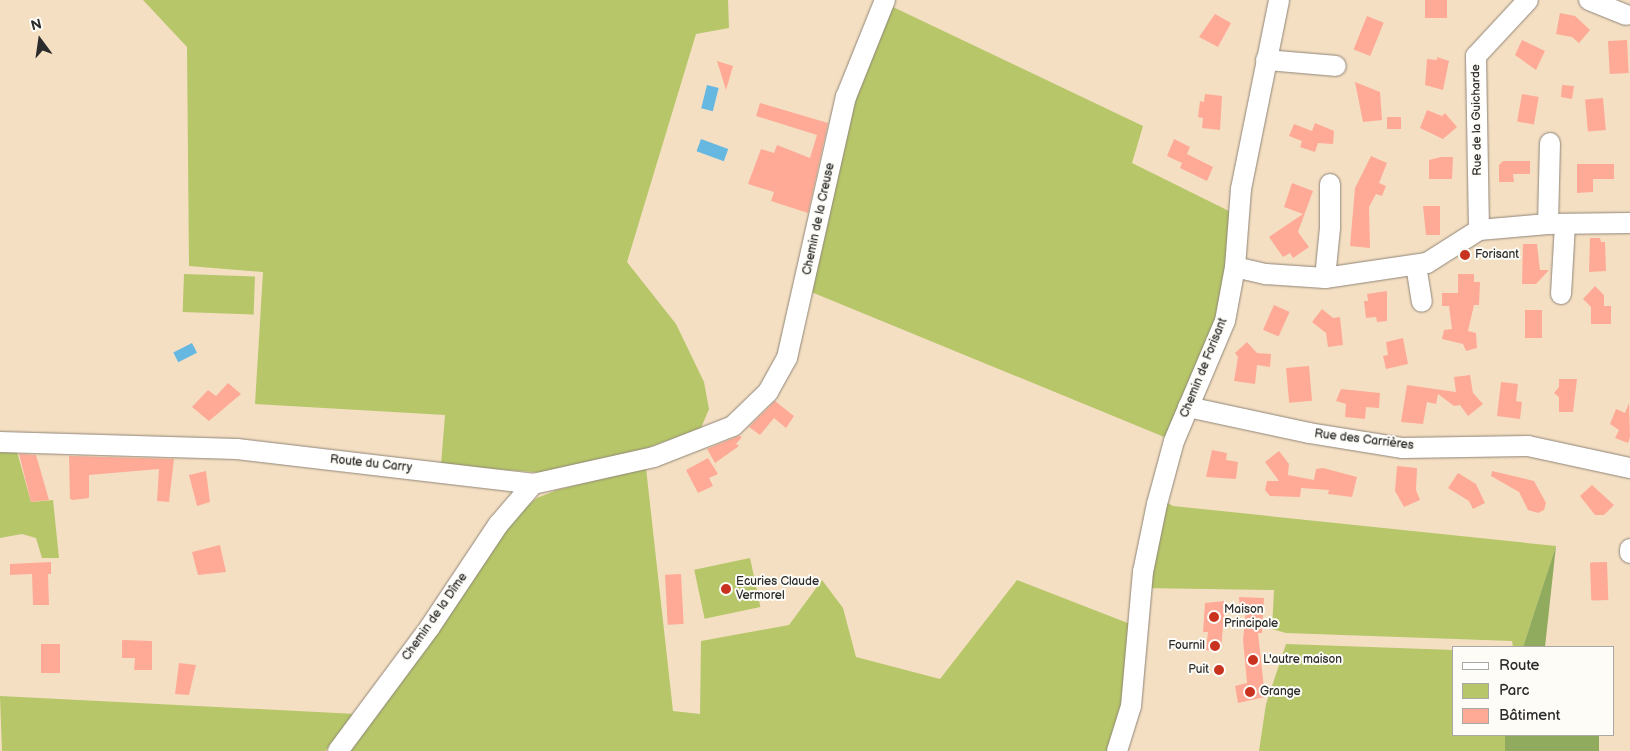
<!DOCTYPE html>
<meta charset="utf-8">
<style>
body{margin:0}
#map{position:relative;width:1630px;height:751px;overflow:hidden;background:#f4dfc3;font-family:"Balsamiq Sans",sans-serif}
div>[style]{position:absolute}
.green>*{inset:0;background:#b6c669;transform-origin:0 0}
.forest>*{inset:0;background:#90ab5d;transform-origin:0 0}
.water>*{inset:0;background:#66b8e1;transform-origin:0 0}
.building>*{inset:0;background:#feaa97;transform-origin:0 0}
.roads{filter:drop-shadow(0 0 1px #908577) drop-shadow(0 0 1px #908577)}
.minor>*{height:20px;margin:-10px;padding:0 10px;transform-origin:10px;border-radius:10px;background:#fff}
.dots>*{width:14px;height:14px;translate:-50% -50%;box-sizing:border-box;border:2px solid #fdfcf7;border-radius:50%}
span{translate:-50% -50%;white-space:nowrap;text-align:center;line-height:1.15;-webkit-text-stroke:4px #fdfcf7;paint-order:stroke}
.street-label{font-size:12px;color:#2b2b2b}
.poi-label{font-size:12px;color:#2b2b2b}
.left{translate:0 -50%;text-align:left}
.right{translate:-100% -50%;text-align:right}
.legend{position:absolute;left:1452px;top:646px;width:162px;height:90px;box-sizing:border-box;background:#fdfcf7;border:1px solid #a9a8a5;margin:0;padding:6px 9px;list-style:none;font-size:15px;color:#2b2b2b}
.legend li{display:flex;align-items:center;gap:10px;height:25px}
.legend b{width:25px;border:1px solid #a9a8a5}
.north{position:absolute;left:15px;top:15px;width:50px;height:50px;-webkit-text-stroke:4px #fdfcf7;paint-order:stroke;rotate:346deg;font-size:14px;font-weight:700;line-height:20px;text-align:center;color:#2b2b2b}
.north::after{content:'';display:block;margin:auto;width:18px;height:22px;background:#2b2b2b;clip-path:polygon(50% 0,100% 100%,50% 72%,0 100%)}
</style>
<div id="map">
<div class="green">
<div style="clip-path:polygon(143px 0,728px 0,729px 28px,696px 34px,627px 262px,676px 324px,704px 382px,709px 409px,701px 428px,644px 449px,548px 473px,441px 465px,445px 415px,255px 404px,263px 272px,189px 266px,187px 47px)"></div>
<div style="clip-path:polygon(893px 7px,1143px 126px,1132px 163px,1239px 216px,1235px 267px,1174px 441px,804px 289px,846px 97px)"></div>
<div style="left:184px;top:274px;width:71px;height:38px;rotate:2deg"></div>
<div style="clip-path:polygon(0 448px,16px 448px,31px 502px,53px 500px,59px 558px,42px 558px,36px 538px,22px 534px,0 538px)"></div>
<div style="clip-path:polygon(646px 468px,673px 711px,700px 714px,701px 641px,789px 625px,822px 580px,843px 608px,856px 657px,940px 679px,1017px 580px,1138px 627px,1117px 751px,346px 751px,376px 716px,513px 518px,537px 498px,557px 490px)"></div>
<div style="clip-path:polygon(1158px 497px,1173px 506px,1556px 546px,1523px 647px,1513px 647px,1512px 641px,1286px 633px,1272px 629px,1274px 590px,1141px 588px)"></div>
<div style="left:750px;top:558px;width:50px;height:57px;rotate:78deg"></div>
<div style="clip-path:polygon(1286px 644px,1454px 650px,1454px 735px,1505px 735px,1506px 751px,1259px 751px,1266px 704px)"></div>
<div style="clip-path:polygon(0 696px,356px 714px,325px 751px,2px 751px)"></div>
</div>
<div class="forest">
<div style="clip-path:polygon(1556px 546px,1545px 647px,1523px 647px,1537px 604px)"></div>
<div style="left:1505px;top:735px;width:94px;height:16px"></div>
</div>
<div class="water">
<div style="left:707px;top:85px;width:12px;height:24px;rotate:14deg"></div>
<div style="left:701px;top:139px;width:29px;height:13px;rotate:20deg"></div>
<div style="left:192px;top:343px;width:11px;height:21px;rotate:63deg"></div>
</div>
<div class="building">
<div style="left:1425px;top:0;width:22px;height:18px"></div>
<div style="clip-path:polygon(1560px 13px,1575px 16px,1590px 30px,1579px 43px,1572px 37px,1556px 34px)"></div>
<div style="clip-path:polygon(1215px 14px,1231px 23px,1218px 47px,1199px 37px)"></div>
<div style="left:1367px;top:16px;width:18px;height:36px;rotate:22deg"></div>
<div style="clip-path:polygon(1522px 40px,1545px 51px,1536px 70px,1515px 55px)"></div>
<div style="left:1627px;top:40px;width:33px;height:19px;rotate:87deg"></div>
<div style="clip-path:polygon(1437px 57px,1449px 61px,1443px 90px,1425px 85px,1427px 59px,1437px 60px)"></div>
<div style="clip-path:polygon(717px 61px,733px 66px,726px 90px)"></div>
<div style="clip-path:polygon(1355px 82px,1380px 92px,1382px 120px,1363px 122px)"></div>
<div style="clip-path:polygon(1562px 85px,1574px 86px,1572px 99px,1561px 97px)"></div>
<div style="clip-path:polygon(1205px 94px,1222px 96px,1220px 130px,1202px 128px,1203px 118px,1198px 117px,1200px 101px,1204px 102px)"></div>
<div style="left:1522px;top:94px;width:17px;height:28px;rotate:10deg"></div>
<div style="left:1603px;top:98px;width:32px;height:18px;rotate:85deg"></div>
<div style="clip-path:polygon(760px 103px,828px 123px,808px 213px,771px 201px,774px 192px,748px 184px,761px 149px,774px 153px,777px 145px,810px 158px,817px 135px,756px 116px)"></div>
<div style="clip-path:polygon(1427px 110px,1442px 116px,1445px 113px,1457px 127px,1443px 139px,1420px 128px)"></div>
<div style="left:1387px;top:117px;width:14px;height:12px"></div>
<div style="clip-path:polygon(1315px 123px,1334px 131px,1333px 144px,1318px 143px,1315px 152px,1300px 147px,1302px 141px,1289px 136px,1294px 124px,1312px 131px)"></div>
<div style="clip-path:polygon(1174px 139px,1190px 147px,1187px 154px,1213px 167px,1207px 181px,1180px 168px,1182px 163px,1167px 156px)"></div>
<div style="clip-path:polygon(1371px 156px,1387px 163px,1379px 183px,1386px 186px,1382px 196px,1376px 194px,1369px 207px,1370px 248px,1350px 246px,1355px 188px)"></div>
<div style="clip-path:polygon(1441px 157px,1453px 157px,1452px 179px,1429px 179px,1429px 160px)"></div>
<div style="clip-path:polygon(1503px 161px,1530px 161px,1530px 174px,1513px 174px,1514px 182px,1499px 182px,1499px 165px)"></div>
<div style="clip-path:polygon(1577px 164px,1614px 164px,1614px 179px,1593px 179px,1593px 192px,1577px 193px)"></div>
<div style="clip-path:polygon(1292px 183px,1313px 191px,1298px 232px,1309px 247px,1293px 258px,1290px 253px,1283px 257px,1269px 237px,1303px 214px,1284px 207px)"></div>
<div style="clip-path:polygon(1423px 206px,1440px 206px,1440px 235px,1426px 235px)"></div>
<div style="clip-path:polygon(1590px 238px,1600px 238px,1601px 242px,1605px 242px,1606px 271px,1589px 272px)"></div>
<div style="clip-path:polygon(1523px 244px,1537px 244px,1540px 270px,1549px 270px,1536px 284px,1522px 284px)"></div>
<div style="clip-path:polygon(1458px 274px,1474px 274px,1474px 282px,1480px 282px,1479px 305px,1474px 305px,1468px 331px,1476px 333px,1477px 348px,1466px 351px,1463px 344px,1442px 339px,1444px 330px,1452px 329px,1449px 306px,1442px 306px,1442px 293px,1458px 293px)"></div>
<div style="clip-path:polygon(1595px 286px,1604px 295px,1604px 306px,1611px 306px,1611px 324px,1591px 324px,1591px 307px,1583px 299px)"></div>
<div style="clip-path:polygon(1387px 291px,1387px 321px,1377px 322px,1376px 317px,1366px 318px,1364px 301px,1368px 301px,1367px 294px)"></div>
<div style="left:1274px;top:305px;width:17px;height:27px;rotate:24deg"></div>
<div style="clip-path:polygon(1322px 309px,1333px 318px,1340px 317px,1343px 345px,1328px 347px,1326px 333px,1312px 322px)"></div>
<div style="left:1525px;top:310px;width:17px;height:28px"></div>
<div style="clip-path:polygon(1403px 338px,1408px 364px,1386px 369px,1383px 356px,1388px 355px,1386px 342px)"></div>
<div style="clip-path:polygon(1247px 342px,1257px 353px,1271px 354px,1270px 367px,1257px 365px,1255px 384px,1234px 381px,1238px 357px,1235px 353px)"></div>
<div style="left:1309px;top:366px;width:35px;height:23px;rotate:85deg"></div>
<div style="clip-path:polygon(1470px 375px,1473px 393px,1483px 404px,1468px 416px,1460px 405px,1454px 406px,1438px 394px,1436px 404px,1427px 402px,1423px 424px,1401px 422px,1407px 385px,1456px 392px,1454px 377px)"></div>
<div style="clip-path:polygon(1559px 379px,1577px 379px,1573px 412px,1559px 412px,1559px 397px,1554px 393px,1559px 387px)"></div>
<div style="clip-path:polygon(1501px 382px,1518px 384px,1516px 401px,1522px 402px,1520px 419px,1497px 416px)"></div>
<div style="clip-path:polygon(228px 383px,241px 394px,209px 421px,192px 407px,208px 390px,216px 396px)"></div>
<div style="clip-path:polygon(1341px 389px,1380px 393px,1379px 408px,1366px 407px,1365px 419px,1345px 417px,1346px 404px,1336px 401px)"></div>
<div style="clip-path:polygon(775px 401px,794px 416px,786px 428px,774px 418px,760px 435px,749px 427px)"></div>
<div style="clip-path:polygon(1629px 403px,1630px 437px,1628px 443px,1615px 438px,1619px 430px,1610px 424px,1616px 409px,1625px 413px)"></div>
<div style="clip-path:polygon(739px 436px,742px 437px,736px 444px,739px 446px,715px 463px,707px 449px)"></div>
<div style="clip-path:polygon(1212px 450px,1227px 453px,1226px 460px,1238px 462px,1236px 479px,1206px 477px)"></div>
<div style="clip-path:polygon(1279px 451px,1289px 464px,1288px 475px,1314px 480px,1316px 469px,1323px 468px,1357px 477px,1352px 497px,1328px 494px,1329px 490px,1301px 488px,1300px 497px,1270px 496px,1265px 490px,1267px 481px,1279px 481px,1265px 462px)"></div>
<div style="clip-path:polygon(19px 454px,36px 455px,49px 500px,31px 502px)"></div>
<div style="clip-path:polygon(69px 456px,174px 459px,169px 502px,157px 501px,159px 469px,89px 475px,89px 498px,73px 500px,70px 499px)"></div>
<div style="clip-path:polygon(708px 458px,718px 474px,709px 478px,713px 486px,698px 493px,686px 470px)"></div>
<div style="clip-path:polygon(1397px 466px,1417px 468px,1416px 490px,1420px 500px,1404px 507px,1395px 491px)"></div>
<div style="clip-path:polygon(206px 471px,210px 502px,197px 506px,189px 475px)"></div>
<div style="clip-path:polygon(1492px 471px,1534px 481px,1546px 503px,1544px 510px,1538px 513px,1528px 510px,1519px 492px,1491px 476px)"></div>
<div style="clip-path:polygon(1458px 473px,1476px 484px,1485px 503px,1473px 509px,1469px 501px,1448px 488px)"></div>
<div style="clip-path:polygon(1592px 485px,1614px 505px,1604px 515px,1595px 515px,1580px 496px)"></div>
<div style="clip-path:polygon(220px 545px,226px 572px,198px 575px,192px 552px)"></div>
<div style="clip-path:polygon(51px 562px,51px 574px,48px 574px,49px 605px,33px 605px,32px 574px,10px 575px,10px 564px)"></div>
<div style="left:1607px;top:562px;width:38px;height:17px;rotate:88deg"></div>
<div style="left:681px;top:574px;width:50px;height:16px;rotate:87deg"></div>
<div style="clip-path:polygon(1239px 597px,1264px 598px,1262px 633px,1258px 633px,1265px 697px,1238px 703px,1235px 686px,1247px 683px,1243px 640px,1246px 609px,1240px 609px)"></div>
<div style="clip-path:polygon(1225px 601px,1221px 651px,1206px 650px,1208px 632px,1203px 632px,1205px 603px)"></div>
<div style="clip-path:polygon(122px 640px,152px 641px,152px 670px,134px 670px,135px 658px,122px 658px)"></div>
<div style="left:41px;top:644px;width:19px;height:29px"></div>
<div style="clip-path:polygon(179px 663px,196px 665px,189px 695px,175px 694px)"></div>
</div>
<div class="roads">
<div class="minor">
<div style="left:1589px;top:0;width:40px;rotate:22deg"></div>
<div style="left:1266px;top:60px;width:70px;rotate:4.9deg"></div>
<div style="left:1548px;top:224px;width:81px;rotate:-88.6deg"></div>
<div style="left:1479px;top:230px;width:174px;rotate:-91deg"></div>
<div style="left:1476px;top:56px;width:76px;rotate:-47.1deg"></div>
<div style="left:1416px;top:265px;width:37px;rotate:81deg"></div>
<div style="left:1235px;top:267px;width:32px;rotate:13deg"></div>
<div style="left:1266px;top:274px;width:59px;rotate:3.9deg"></div>
<div style="left:1325px;top:278px;width:103px;rotate:-8.4deg"></div>
<div style="left:1427px;top:263px;width:62px;rotate:-32.4deg"></div>
<div style="left:1479px;top:230px;width:69px;rotate:-5deg"></div>
<div style="left:1548px;top:224px;width:82px;rotate:-0.7deg"></div>
<div style="left:1325px;top:278px;width:50px;rotate:-84.3deg"></div>
<div style="left:1330px;top:228px;width:44px;rotate:-90deg"></div>
<div style="left:1561px;top:294px;width:70px;rotate:-86.7deg"></div>
<div style="left:1188px;top:407px;width:124px;rotate:12.1deg"></div>
<div style="left:1309px;top:433px;width:95px;rotate:9.1deg"></div>
<div style="left:1403px;top:448px;width:125px;rotate:-0.9deg"></div>
<div style="left:1528px;top:446px;width:104px;rotate:12.2deg"></div>
<div style="left:0;top:442px;width:237px;rotate:1.7deg"></div>
<div style="left:237px;top:449px;width:298px;rotate:6.7deg"></div>
<div style="left:533px;top:484px;width:124px;rotate:-12.6deg"></div>
<div style="left:654px;top:457px;width:85px;rotate:-21.4deg"></div>
<div style="left:733px;top:426px;width:49px;rotate:-44.2deg"></div>
<div style="left:768px;top:392px;width:39px;rotate:-61deg"></div>
<div style="left:787px;top:358px;width:268px;rotate:-77.3deg"></div>
<div style="left:846px;top:97px;width:105px;rotate:-68.1deg"></div>
<div style="left:1630px;top:553px;width:4px;rotate:-90deg"></div>
<div style="left:338px;top:751px;width:154px;rotate:-53.4deg"></div>
<div style="left:430px;top:627px;width:123px;rotate:-56.3deg"></div>
<div style="left:498px;top:525px;width:54px;rotate:-49.5deg"></div>
<div style="left:1117px;top:751px;width:47px;rotate:-72.7deg"></div>
<div style="left:1131px;top:706px;width:135px;rotate:-84.9deg"></div>
<div style="left:1143px;top:572px;width:69px;rotate:-78.4deg"></div>
<div style="left:1157px;top:504px;width:65px;rotate:-74.9deg"></div>
<div style="left:1174px;top:441px;width:130px;rotate:-67deg"></div>
<div style="left:1225px;top:321px;width:55px;rotate:-79.5deg"></div>
<div style="left:1235px;top:267px;width:78px;rotate:-85.6deg"></div>
<div style="left:1241px;top:189px;width:193px;rotate:-78.6deg"></div>
</div>
</div>
<div class="dots">
<div style="left:1465px;top:255px;background:#c8321e"></div>
<div style="left:726px;top:589px;background:#c8321e"></div>
<div style="left:1214px;top:617px;background:#c8321e"></div>
<div style="left:1215px;top:646px;background:#c8321e"></div>
<div style="left:1253px;top:660px;background:#c8321e"></div>
<div style="left:1219px;top:670px;background:#c8321e"></div>
<div style="left:1250px;top:692px;background:#c8321e"></div>
</div>
<div class="street-label">
<span style="left:1477px;top:120px;rotate:-91deg">Rue de la Guicharde</span>
<span style="left:819px;top:219px;rotate:-78deg">Chemin de la Creuse</span>
<span style="left:1204px;top:368px;rotate:-68deg">Chemin de Forisant</span>
<span style="left:1364px;top:440px;rotate:7deg">Rue des Carrières</span>
<span style="left:371px;top:464px;rotate:6deg">Route du Carry</span>
<span style="left:435px;top:617px;rotate:-55deg">Chemin de la Dîme</span>
</div>
<div class="poi-label">
<span class="left" style="left:1475px;top:255px">Forisant</span>
<span class="left" style="left:736px;top:589px">Ecuries Claude<br>Vermorel</span>
<span class="left" style="left:1224px;top:617px">Maison<br>Principale</span>
<span class="right" style="left:1205px;top:646px">Fournil</span>
<span class="left" style="left:1263px;top:660px">L'autre maison</span>
<span class="right" style="left:1209px;top:670px">Puit</span>
<span class="left" style="left:1260px;top:692px">Grange</span>
</div>
<ul class="legend">
<li><b style="height:6px;background:#fff"></b>Route</li>
<li><b style="height:14px;background:#b6c669"></b>Parc</li>
<li><b style="height:14px;background:#feaa97"></b>Bâtiment</li>
</ul>
<div class="north">N</div>
</div>
